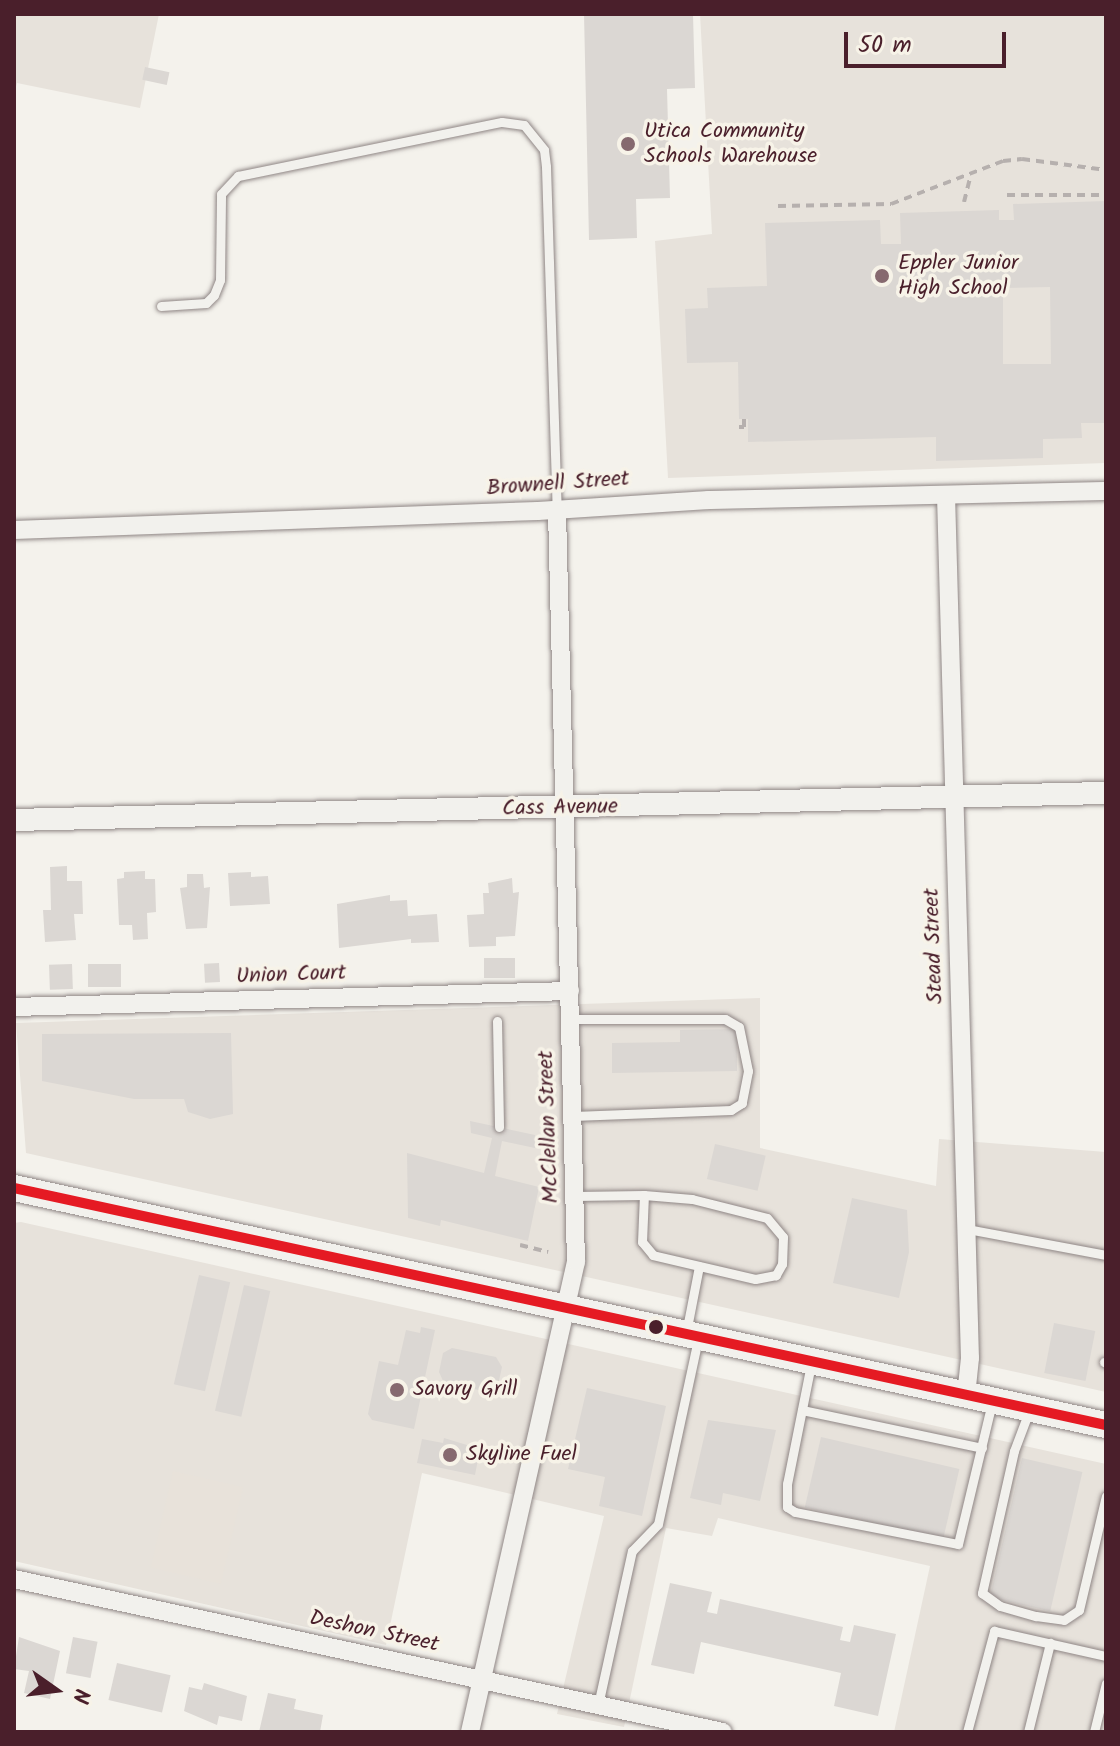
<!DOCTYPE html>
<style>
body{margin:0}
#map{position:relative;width:1120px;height:1746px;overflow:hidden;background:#f4f2ec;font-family:Kalam,sans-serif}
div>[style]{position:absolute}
.built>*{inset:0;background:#e7e2db}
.green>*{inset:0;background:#e8e2da;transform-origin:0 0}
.building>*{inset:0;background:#dbd7d3;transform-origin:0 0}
.path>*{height:4px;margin-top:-2px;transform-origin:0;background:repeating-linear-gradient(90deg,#b6b0ae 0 8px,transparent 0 14px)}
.roads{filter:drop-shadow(0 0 2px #8f8685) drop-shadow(0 0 2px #8f8685)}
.service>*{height:9px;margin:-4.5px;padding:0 4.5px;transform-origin:4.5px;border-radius:4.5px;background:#f2f1ed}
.minor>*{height:18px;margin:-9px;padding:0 9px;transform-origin:9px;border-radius:9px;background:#f2f1ed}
.tertiary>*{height:22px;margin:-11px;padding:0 11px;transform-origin:11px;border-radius:11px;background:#f2f1ed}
.secondary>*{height:26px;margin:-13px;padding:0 13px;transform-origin:13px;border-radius:13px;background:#f2f1ed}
.bus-1>*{height:10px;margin:-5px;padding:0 5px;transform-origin:5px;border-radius:5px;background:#e51a23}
.dots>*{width:22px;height:22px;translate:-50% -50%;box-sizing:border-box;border:4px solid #f7f3e8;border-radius:50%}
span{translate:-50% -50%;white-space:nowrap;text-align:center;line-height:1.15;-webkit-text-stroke:7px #f7f3e8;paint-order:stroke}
.poi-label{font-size:22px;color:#4a1f2b}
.left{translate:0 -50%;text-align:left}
.street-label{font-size:22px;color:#4a1f2b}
.frame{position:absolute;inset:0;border:16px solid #4a1f2b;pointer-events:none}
.north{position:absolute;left:16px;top:1650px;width:80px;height:80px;-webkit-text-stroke:6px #f7f3e8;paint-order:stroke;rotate:104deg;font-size:22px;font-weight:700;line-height:32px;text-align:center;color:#4a1f2b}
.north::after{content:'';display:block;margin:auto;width:28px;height:36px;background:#4a1f2b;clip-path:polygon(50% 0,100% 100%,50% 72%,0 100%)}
.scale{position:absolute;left:844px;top:32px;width:162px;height:36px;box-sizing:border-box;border:4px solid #4a1f2b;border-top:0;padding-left:10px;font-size:24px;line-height:28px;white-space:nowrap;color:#4a1f2b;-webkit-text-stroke:6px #f7f3e8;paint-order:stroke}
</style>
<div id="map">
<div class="built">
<div style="clip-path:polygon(14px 14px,159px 14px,140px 108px,17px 83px,14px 94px)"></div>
<div style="clip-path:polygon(700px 14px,1106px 14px,1106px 463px,668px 478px,655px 241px,712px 234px)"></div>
<div style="clip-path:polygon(760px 998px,760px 1148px,936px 1186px,939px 1139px,1106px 1152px,1106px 1392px,26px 1153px,16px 1023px)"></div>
<div style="clip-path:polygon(21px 1222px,1106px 1464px,1106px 1732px,894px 1732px,930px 1566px,718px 1518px,712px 1536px,666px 1528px,624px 1727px,557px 1714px,604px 1516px,422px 1473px,386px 1645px,14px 1561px,14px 1223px)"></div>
</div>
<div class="green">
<div style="left:173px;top:1471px;width:72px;height:99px;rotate:13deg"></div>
</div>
<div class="building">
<div style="clip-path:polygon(584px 14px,693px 14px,695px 88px,667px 89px,670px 198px,636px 199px,637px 238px,589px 240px)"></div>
<div style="left:145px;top:67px;width:25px;height:13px;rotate:12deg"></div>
<div style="clip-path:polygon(evenodd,1106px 201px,1106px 423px,1081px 423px,1082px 438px,1043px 439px,1043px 458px,936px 461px,936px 437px,748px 442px,748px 419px,739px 419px,738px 362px,687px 363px,685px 309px,708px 308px,707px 288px,767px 286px,765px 223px,880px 220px,881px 244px,901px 244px,900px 213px,999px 210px,999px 220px,1014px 220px,1013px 204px,1106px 201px,1050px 287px,1051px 364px,1003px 364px,1003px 288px,1050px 287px)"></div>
<div style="clip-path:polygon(67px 866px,67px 881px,82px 881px,83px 914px,74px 914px,76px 940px,45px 942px,43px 910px,51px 910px,50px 867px)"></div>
<div style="clip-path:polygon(145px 871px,145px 879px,155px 879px,156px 912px,147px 913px,148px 939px,133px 940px,132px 925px,119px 925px,117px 879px,124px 878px,124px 872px)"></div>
<div style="clip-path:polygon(251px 872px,251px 877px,268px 876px,270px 904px,230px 906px,228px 873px)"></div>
<div style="clip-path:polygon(187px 874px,203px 874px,204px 888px,210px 887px,207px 928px,186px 929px,180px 888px,187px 887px)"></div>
<div style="clip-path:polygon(512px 878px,513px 893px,519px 892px,515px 936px,496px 937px,496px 946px,469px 947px,467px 915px,484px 914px,483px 893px,489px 893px,488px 883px)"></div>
<div style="clip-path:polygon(390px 895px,390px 901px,407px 900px,408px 916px,437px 914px,439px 942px,411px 943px,411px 939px,339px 948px,337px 904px)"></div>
<div style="left:515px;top:958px;width:20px;height:31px;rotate:90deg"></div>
<div style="left:219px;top:963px;width:19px;height:15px;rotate:87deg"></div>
<div style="left:72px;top:964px;width:25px;height:23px;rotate:88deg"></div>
<div style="left:121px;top:964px;width:23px;height:33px;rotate:90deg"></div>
<div style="clip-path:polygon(737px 1029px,737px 1071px,612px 1073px,612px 1043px,680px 1042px,680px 1030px)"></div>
<div style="clip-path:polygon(231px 1033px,233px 1114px,210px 1119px,188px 1112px,184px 1099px,134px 1099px,42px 1081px,42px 1034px)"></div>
<div style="clip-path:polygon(470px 1121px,535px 1135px,535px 1148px,502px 1141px,495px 1176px,539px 1187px,528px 1241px,441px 1220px,440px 1226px,408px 1218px,407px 1153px,484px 1173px,492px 1138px,471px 1133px)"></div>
<div style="left:715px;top:1144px;width:52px;height:36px;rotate:13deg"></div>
<div style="clip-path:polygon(852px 1198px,907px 1210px,909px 1252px,899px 1298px,833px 1283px)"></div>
<div style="left:199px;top:1275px;width:32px;height:112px;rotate:13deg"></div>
<div style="left:244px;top:1285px;width:27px;height:129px;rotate:13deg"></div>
<div style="left:1054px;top:1323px;width:42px;height:51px;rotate:11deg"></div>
<div style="clip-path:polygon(421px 1327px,435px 1330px,414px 1429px,372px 1420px,368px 1414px,379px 1361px,398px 1365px,406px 1330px,420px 1333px)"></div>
<div style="clip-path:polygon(452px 1348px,496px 1357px,502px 1367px,498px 1385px,489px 1392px,444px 1383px,439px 1372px,443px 1353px)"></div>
<div style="clip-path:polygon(587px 1388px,666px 1406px,642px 1516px,599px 1506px,605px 1477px,568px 1469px)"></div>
<div style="clip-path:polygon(708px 1420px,776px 1430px,760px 1501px,723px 1493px,721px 1505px,690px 1498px)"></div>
<div style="left:821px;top:1437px;width:142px;height:72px;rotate:13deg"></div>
<div style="clip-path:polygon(444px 1438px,480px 1449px,475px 1475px,417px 1463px,422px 1439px,443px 1443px)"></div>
<div style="left:1022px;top:1458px;width:62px;height:143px;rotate:13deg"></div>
<div style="clip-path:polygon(670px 1583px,712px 1592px,707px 1612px,717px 1614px,720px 1599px,843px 1627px,840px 1640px,850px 1642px,854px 1625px,896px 1634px,878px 1716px,834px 1706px,841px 1673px,701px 1642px,694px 1674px,651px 1665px)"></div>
<div style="clip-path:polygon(19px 1637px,60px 1651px,50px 1699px,24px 1693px,29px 1671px,14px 1669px)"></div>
<div style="left:73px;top:1637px;width:25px;height:37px;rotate:11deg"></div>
<div style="left:117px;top:1663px;width:55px;height:38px;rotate:13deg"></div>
<div style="clip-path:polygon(204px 1683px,247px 1696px,242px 1721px,219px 1716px,217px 1725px,184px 1711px,189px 1687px,202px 1690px)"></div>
<div style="clip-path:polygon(268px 1693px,296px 1699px,294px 1709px,323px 1715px,320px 1732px,259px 1732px)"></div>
</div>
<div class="path">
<div style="left:1007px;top:195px;width:99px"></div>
<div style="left:964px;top:202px;width:25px;rotate:-76deg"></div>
<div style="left:778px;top:206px;width:113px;rotate:-1deg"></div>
<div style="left:891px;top:204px;width:120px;rotate:-21deg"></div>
<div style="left:1003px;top:161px;width:19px;rotate:-6deg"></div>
<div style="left:1022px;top:159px;width:85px;rotate:7.5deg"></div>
<div style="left:739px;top:427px;width:5px"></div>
<div style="left:744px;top:427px;width:8px;rotate:-90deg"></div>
<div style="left:520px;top:1245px;width:29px;rotate:14deg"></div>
</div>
<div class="roads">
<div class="service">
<div style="left:161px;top:306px;width:45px;rotate:-3.8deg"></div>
<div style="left:206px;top:303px;width:11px;rotate:-45deg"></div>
<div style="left:214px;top:295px;width:16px;rotate:-68deg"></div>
<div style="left:220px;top:280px;width:86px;rotate:-89.3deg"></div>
<div style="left:221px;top:194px;width:25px;rotate:-47deg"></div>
<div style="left:238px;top:176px;width:269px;rotate:-11.6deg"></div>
<div style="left:502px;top:122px;width:22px;rotate:8deg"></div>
<div style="left:524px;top:125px;width:32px;rotate:51deg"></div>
<div style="left:544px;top:150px;width:17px;rotate:83deg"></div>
<div style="left:546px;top:167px;width:342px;rotate:88.2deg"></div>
<div style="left:571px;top:1019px;width:154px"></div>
<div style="left:725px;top:1019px;width:16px;rotate:30deg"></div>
<div style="left:739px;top:1027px;width:45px;rotate:78.4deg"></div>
<div style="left:748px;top:1071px;width:33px;rotate:101deg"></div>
<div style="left:742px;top:1103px;width:13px;rotate:148deg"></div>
<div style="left:731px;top:1110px;width:158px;rotate:177.8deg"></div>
<div style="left:497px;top:1021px;width:106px;rotate:88.9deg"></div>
<div style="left:575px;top:1196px;width:69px;rotate:-0.8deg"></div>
<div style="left:644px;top:1195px;width:48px;rotate:4.8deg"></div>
<div style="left:692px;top:1199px;width:77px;rotate:14.2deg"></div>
<div style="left:767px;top:1218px;width:25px;rotate:50deg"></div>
<div style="left:783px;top:1237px;width:27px;rotate:92deg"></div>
<div style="left:782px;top:1264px;width:13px;rotate:119deg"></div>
<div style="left:776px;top:1275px;width:21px;rotate:169deg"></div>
<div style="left:755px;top:1279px;width:105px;rotate:-166.8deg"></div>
<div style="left:653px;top:1255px;width:17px;rotate:-130deg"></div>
<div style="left:642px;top:1242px;width:47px;rotate:-87.6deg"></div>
<div style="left:967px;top:1229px;width:141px;rotate:10.6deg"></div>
<div style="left:686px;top:1333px;width:68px;rotate:-79deg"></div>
<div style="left:1104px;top:1362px;width:2px;rotate:27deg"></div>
<div style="left:811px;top:1364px;width:122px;rotate:101.3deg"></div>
<div style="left:787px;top:1484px;width:23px;rotate:90deg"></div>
<div style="left:787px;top:1507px;width:9px;rotate:32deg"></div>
<div style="left:795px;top:1512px;width:166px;rotate:11.1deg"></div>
<div style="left:958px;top:1544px;width:146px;rotate:-76.5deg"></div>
<div style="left:802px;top:1410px;width:184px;rotate:11.9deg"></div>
<div style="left:1029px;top:1411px;width:43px;rotate:110.6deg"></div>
<div style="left:1014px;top:1451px;width:146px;rotate:102.7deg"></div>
<div style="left:982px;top:1593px;width:22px;rotate:36deg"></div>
<div style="left:1000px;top:1606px;width:37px;rotate:16deg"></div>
<div style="left:1036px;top:1616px;width:28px;rotate:8deg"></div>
<div style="left:1064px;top:1620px;width:18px;rotate:-34deg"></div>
<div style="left:1079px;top:1610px;width:117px;rotate:-76.7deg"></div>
<div style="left:598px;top:1705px;width:158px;rotate:-77.6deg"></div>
<div style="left:632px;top:1551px;width:37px;rotate:-46deg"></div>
<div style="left:658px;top:1524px;width:189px;rotate:-77.8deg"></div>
<div style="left:967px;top:1732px;width:105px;rotate:-75deg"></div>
<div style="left:994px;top:1631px;width:115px;rotate:12.6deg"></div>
<div style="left:1028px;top:1732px;width:92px;rotate:-76.1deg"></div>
<div style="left:1094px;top:1732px;width:50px;rotate:-76.2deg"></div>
</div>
<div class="minor">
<div style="left:946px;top:495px;width:863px;rotate:88.41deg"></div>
<div style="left:970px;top:1358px;width:38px;rotate:96deg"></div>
<div style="left:14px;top:530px;width:524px;rotate:-2.08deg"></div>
<div style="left:538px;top:511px;width:171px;rotate:-3.7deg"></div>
<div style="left:709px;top:500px;width:397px;rotate:-1.3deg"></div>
<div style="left:14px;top:1007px;width:556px;rotate:-1.65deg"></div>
<div style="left:14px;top:1579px;width:725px;rotate:12.18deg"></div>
<div style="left:470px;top:1732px;width:482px;rotate:-77.3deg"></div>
<div style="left:576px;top:1262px;width:753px;rotate:-91.45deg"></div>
</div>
<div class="tertiary">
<div style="left:14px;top:820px;width:1092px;rotate:-1.42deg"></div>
</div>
<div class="secondary">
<div style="left:14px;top:1188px;width:1117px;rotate:12.25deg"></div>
</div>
</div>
<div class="bus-1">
<div style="left:14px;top:1188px;width:1117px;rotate:12.25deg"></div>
</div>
<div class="dots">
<div style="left:628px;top:144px;background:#86696f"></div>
<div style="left:882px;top:276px;background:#86696f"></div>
<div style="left:656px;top:1327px;background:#4a1f2b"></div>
<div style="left:397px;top:1390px;background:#86696f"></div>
<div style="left:450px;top:1455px;background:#86696f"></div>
</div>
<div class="poi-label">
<span class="left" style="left:644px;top:144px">Utica Community<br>Schools Warehouse</span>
<span class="left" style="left:898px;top:276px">Eppler Junior<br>High School</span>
<span class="left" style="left:413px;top:1390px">Savory Grill</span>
<span class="left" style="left:466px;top:1455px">Skyline Fuel</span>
</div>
<div class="street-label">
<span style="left:558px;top:484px;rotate:-4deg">Brownell Street</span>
<span style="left:560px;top:808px;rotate:-1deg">Cass Avenue</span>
<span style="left:934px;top:946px;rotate:-92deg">Stead Street</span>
<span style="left:291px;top:975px;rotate:-2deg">Union Court</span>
<span style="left:549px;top:1127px;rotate:-92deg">McClellan Street</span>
<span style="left:374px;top:1632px;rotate:12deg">Deshon Street</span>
</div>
<div class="frame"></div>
<div class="north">N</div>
<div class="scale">50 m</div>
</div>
